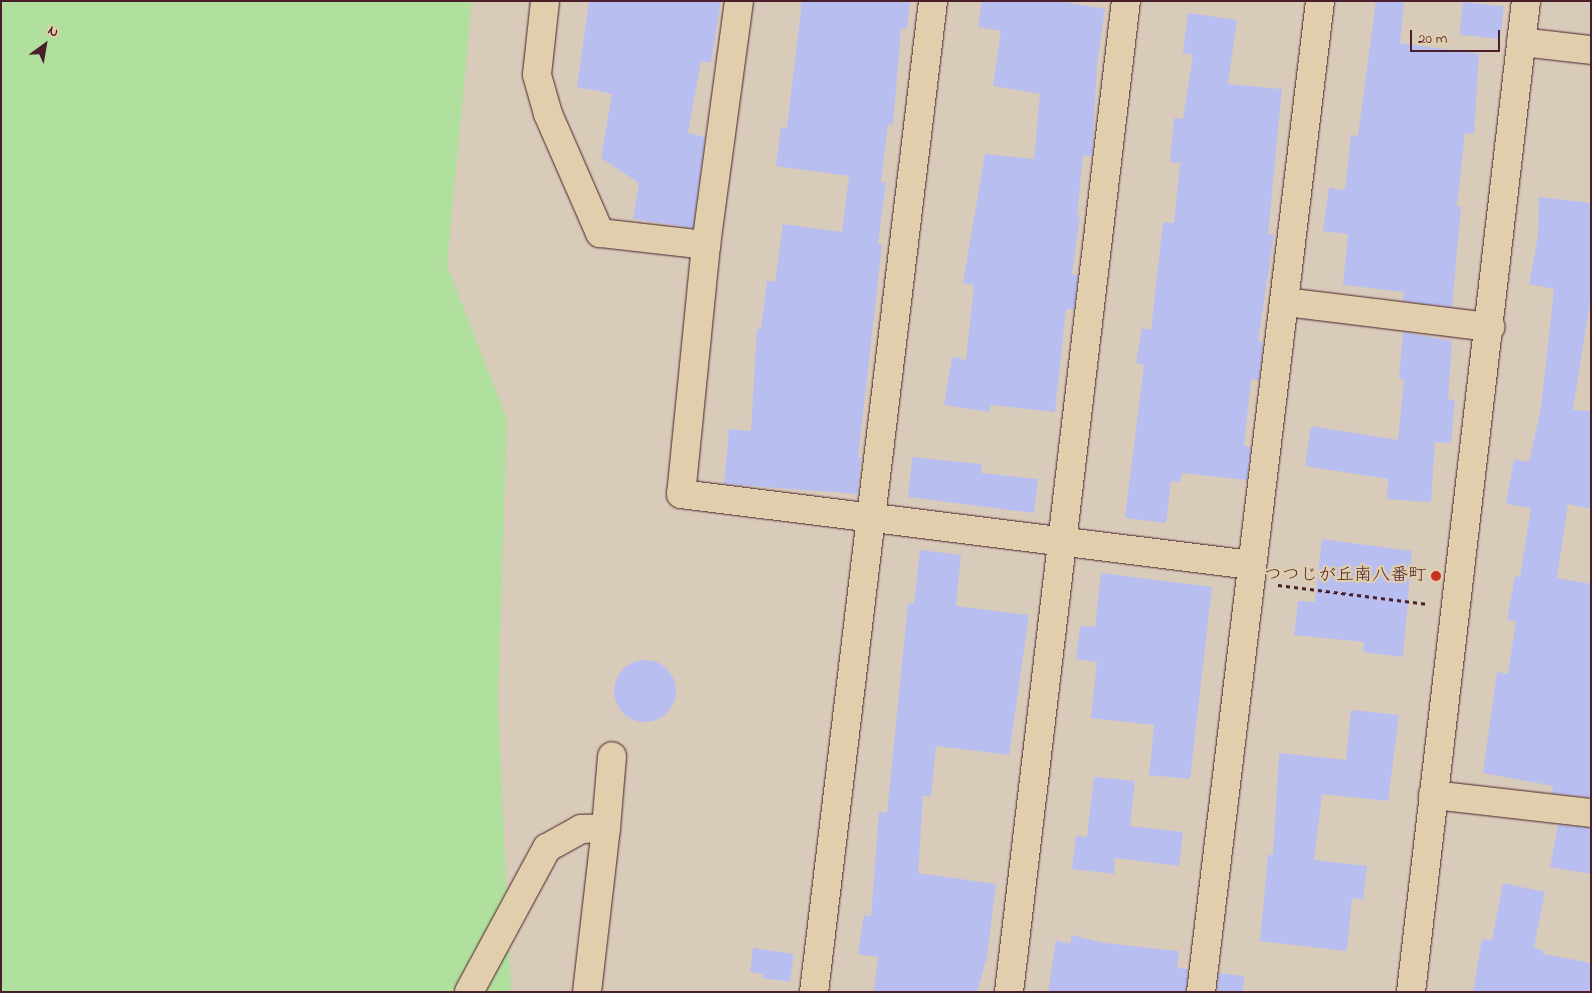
<!DOCTYPE html>
<meta charset="utf-8">
<style>
body{margin:0}
#map{position:relative;width:1592px;height:993px;overflow:hidden;background:#d9cbba;font-family:"Indie Flower","Klee One",sans-serif}
div>[style]{position:absolute}
.green>*{inset:0;background:#b0df9e}
.building>*{inset:0;background:#b8bef0;transform-origin:0 0}
.round{border-radius:50%}
.path>*{height:3px;margin-top:-1.5px;transform-origin:0;background:repeating-linear-gradient(90deg,#4a1f2b 0 4px,transparent 0 8px)}
.roads{filter:drop-shadow(0 0 1px #4a1f2b) drop-shadow(0 0 1px #4a1f2b)}
.street>*{height:28px;margin:-14px;padding:0 14px;transform-origin:14px;border-radius:14px;background:#e1ceac}
.secondary>*{height:28px;margin:-14px;padding:0 14px;transform-origin:14px;border-radius:14px;background:#e1ceac}
.dots>*{width:14px;height:14px;translate:-50% -50%;box-sizing:border-box;border:2px solid #e1ceac;border-radius:50%}
span{translate:-50% -50%;white-space:nowrap;text-align:center;line-height:1.15;-webkit-text-stroke:4.5px #e1ceac;paint-order:stroke}
.poi-label{font-size:18px;color:#4a1f2b}
.right{translate:-100% -50%;text-align:right}
.frame{position:absolute;inset:0;border:2px solid #4a1f2b;pointer-events:none}
.north{position:absolute;left:20px;top:20px;width:50px;height:50px;-webkit-text-stroke:4px #e1ceac;paint-order:stroke;rotate:32deg;font-size:14px;font-weight:700;line-height:20px;text-align:center;color:#4a1f2b}
.north::after{content:'';display:block;margin:auto;width:18px;height:22px;background:#4a1f2b;clip-path:polygon(50% 0,100% 100%,50% 72%,0 100%)}
.scale{position:absolute;left:1410px;top:30px;width:90px;height:22px;box-sizing:border-box;border:2px solid #4a1f2b;border-top:0;padding-left:6px;font-size:15px;line-height:18px;white-space:nowrap;color:#4a1f2b;-webkit-text-stroke:4px #e1ceac;paint-order:stroke}
</style>
<div id="map">
<div class="green">
<div style="clip-path:polygon(1px 1px,472px 1px,447px 265px,507px 419px,498px 703px,511px 992px,1px 992px)"></div>
</div>
<div class="building">
<div style="clip-path:polygon(589px 1px,721px 1px,711px 63px,701px 61px,688px 133px,705px 137px,693px 228px,633px 219px,639px 183px,601px 158px,612px 94px,577px 87px)"></div>
<div style="clip-path:polygon(802px 1px,910px 1px,907px 29px,901px 28px,893px 125px,888px 124px,881px 182px,886px 183px,878px 244px,882px 245px,858px 457px,861px 458px,858px 494px,724px 484px,729px 429px,751px 431px,757px 329px,761px 329px,767px 281px,775px 282px,783px 224px,842px 232px,849px 176px,776px 166px,781px 127px,787px 128px)"></div>
<div style="clip-path:polygon(982px 1px,1058px 1px,1105px 9px,1097px 65px,1092px 156px,1083px 155px,1077px 215px,1080px 215px,1072px 274px,1078px 275px,1074px 309px,1066px 309px,1055px 412px,991px 405px,989px 412px,944px 405px,952px 357px,966px 360px,974px 285px,963px 283px,985px 154px,1034px 159px,1040px 94px,993px 86px,1001px 31px,978px 27px)"></div>
<div style="clip-path:polygon(1376px 1px,1404px 1px,1400px 43px,1479px 54px,1474px 134px,1465px 133px,1457px 206px,1461px 207px,1452px 307px,1403px 301px,1404px 292px,1343px 285px,1348px 234px,1323px 231px,1329px 188px,1345px 190px,1351px 135px,1358px 136px)"></div>
<div style="left:1463px;top:2px;width:41px;height:33px;rotate:6deg"></div>
<div style="clip-path:polygon(1188px 13px,1237px 20px,1228px 84px,1282px 89px,1268px 234px,1274px 235px,1258px 341px,1263px 342px,1259px 380px,1251px 379px,1244px 446px,1251px 447px,1247px 480px,1182px 473px,1181px 482px,1171px 481px,1166px 523px,1125px 518px,1144px 365px,1136px 363px,1142px 328px,1151px 330px,1163px 222px,1174px 223px,1180px 163px,1170px 162px,1174px 118px,1183px 119px,1193px 55px,1183px 53px)"></div>
<div style="clip-path:polygon(1539px 197px,1591px 203px,1591px 295px,1573px 410px,1591px 411px,1591px 509px,1568px 504px,1557px 578px,1591px 584px,1591px 797px,1552px 793px,1553px 786px,1483px 773px,1497px 672px,1508px 674px,1516px 621px,1507px 620px,1515px 576px,1520px 577px,1531px 508px,1506px 504px,1514px 459px,1529px 462px,1541px 408px,1554px 289px,1529px 284px,1538px 235px)"></div>
<div style="clip-path:polygon(1403px 332px,1452px 341px,1448px 399px,1455px 400px,1451px 443px,1435px 442px,1431px 502px,1387px 499px,1388px 479px,1305px 466px,1311px 426px,1398px 440px,1404px 379px,1399px 379px)"></div>
<div style="clip-path:polygon(912px 457px,982px 464px,981px 473px,1038px 479px,1034px 513px,908px 497px)"></div>
<div style="clip-path:polygon(1322px 539px,1412px 551px,1403px 657px,1363px 652px,1364px 642px,1294px 635px,1298px 601px,1315px 602px)"></div>
<div style="clip-path:polygon(920px 550px,961px 555px,956px 606px,1029px 615px,1009px 755px,936px 746px,931px 796px,923px 796px,918px 873px,996px 884px,987px 957px,977px 992px,874px 992px,878px 957px,858px 954px,864px 915px,871px 916px,879px 812px,887px 813px,908px 603px,914px 604px)"></div>
<div style="clip-path:polygon(1101px 573px,1212px 587px,1190px 779px,1149px 775px,1154px 725px,1091px 718px,1097px 662px,1076px 659px,1080px 626px,1095px 627px)"></div>
<div class="round" style="left:614px;top:660px;width:62px;height:62px"></div>
<div style="clip-path:polygon(1351px 710px,1399px 715px,1388px 801px,1322px 794px,1314px 860px,1367px 866px,1363px 900px,1352px 898px,1347px 951px,1260px 941px,1268px 855px,1273px 855px,1279px 753px,1346px 760px)"></div>
<div style="clip-path:polygon(1094px 777px,1135px 781px,1130px 826px,1183px 832px,1179px 866px,1115px 858px,1114px 874px,1072px 869px,1076px 836px,1087px 837px)"></div>
<div style="clip-path:polygon(1558px 825px,1591px 828px,1591px 874px,1550px 867px)"></div>
<div style="clip-path:polygon(1503px 883px,1545px 892px,1534px 948px,1543px 950px,1543px 954px,1591px 963px,1591px 992px,1473px 992px,1482px 939px,1492px 940px)"></div>
<div style="clip-path:polygon(1072px 935px,1104px 943px,1179px 951px,1177px 968px,1188px 969px,1186px 992px,1048px 992px,1056px 940px,1070px 944px)"></div>
<div style="clip-path:polygon(753px 948px,794px 954px,790px 982px,763px 978px,763px 974px,750px 972px)"></div>
<div style="clip-path:polygon(1219px 973px,1244px 976px,1243px 992px,1217px 992px)"></div>
</div>
<div class="path">
<div style="left:1278px;top:585px;width:151px;rotate:7.2deg"></div>
</div>
<div class="roads">
<div class="street">
<div style="left:545px;top:1px;width:74px;rotate:96.2deg"></div>
<div style="left:537px;top:75px;width:41px;rotate:74.2deg"></div>
<div style="left:548px;top:114px;width:130px;rotate:66.4deg"></div>
<div style="left:600px;top:233px;width:107px;rotate:6.5deg"></div>
<div style="left:739px;top:1px;width:246px;rotate:97.7deg"></div>
<div style="left:706px;top:245px;width:250px;rotate:95.7deg"></div>
<div style="left:681px;top:494px;width:574px;rotate:7.1deg"></div>
<div style="left:1521px;top:42px;width:70px;rotate:6.5deg"></div>
<div style="left:1286px;top:302px;width:206px;rotate:7deg"></div>
<div style="left:1433px;top:795px;width:159px;rotate:6.5deg"></div>
<div style="left:606px;top:828px;width:72px;rotate:-85.2deg"></div>
<div style="left:469px;top:992px;width:164px;rotate:-61.6deg"></div>
<div style="left:547px;top:848px;width:39px;rotate:-29deg"></div>
<div style="left:581px;top:829px;width:25px;rotate:-2deg"></div>
<div style="left:606px;top:828px;width:165px;rotate:96.6deg"></div>
<div style="left:814px;top:992px;width:998px;rotate:-83.15deg"></div>
<div style="left:1009px;top:992px;width:998px;rotate:-83.27deg"></div>
<div style="left:1201px;top:992px;width:998px;rotate:-83.15deg"></div>
</div>
<div class="secondary">
<div style="left:1411px;top:992px;width:998px;rotate:-83.38deg"></div>
</div>
</div>
<div class="dots">
<div style="left:1436px;top:576px;background:#c8321e"></div>
</div>
<div class="poi-label">
<span class="right" style="left:1426px;top:576px">つつじが丘南八番町</span>
</div>
<div class="frame"></div>
<div class="north">N</div>
<div class="scale">20 m</div>
</div>
